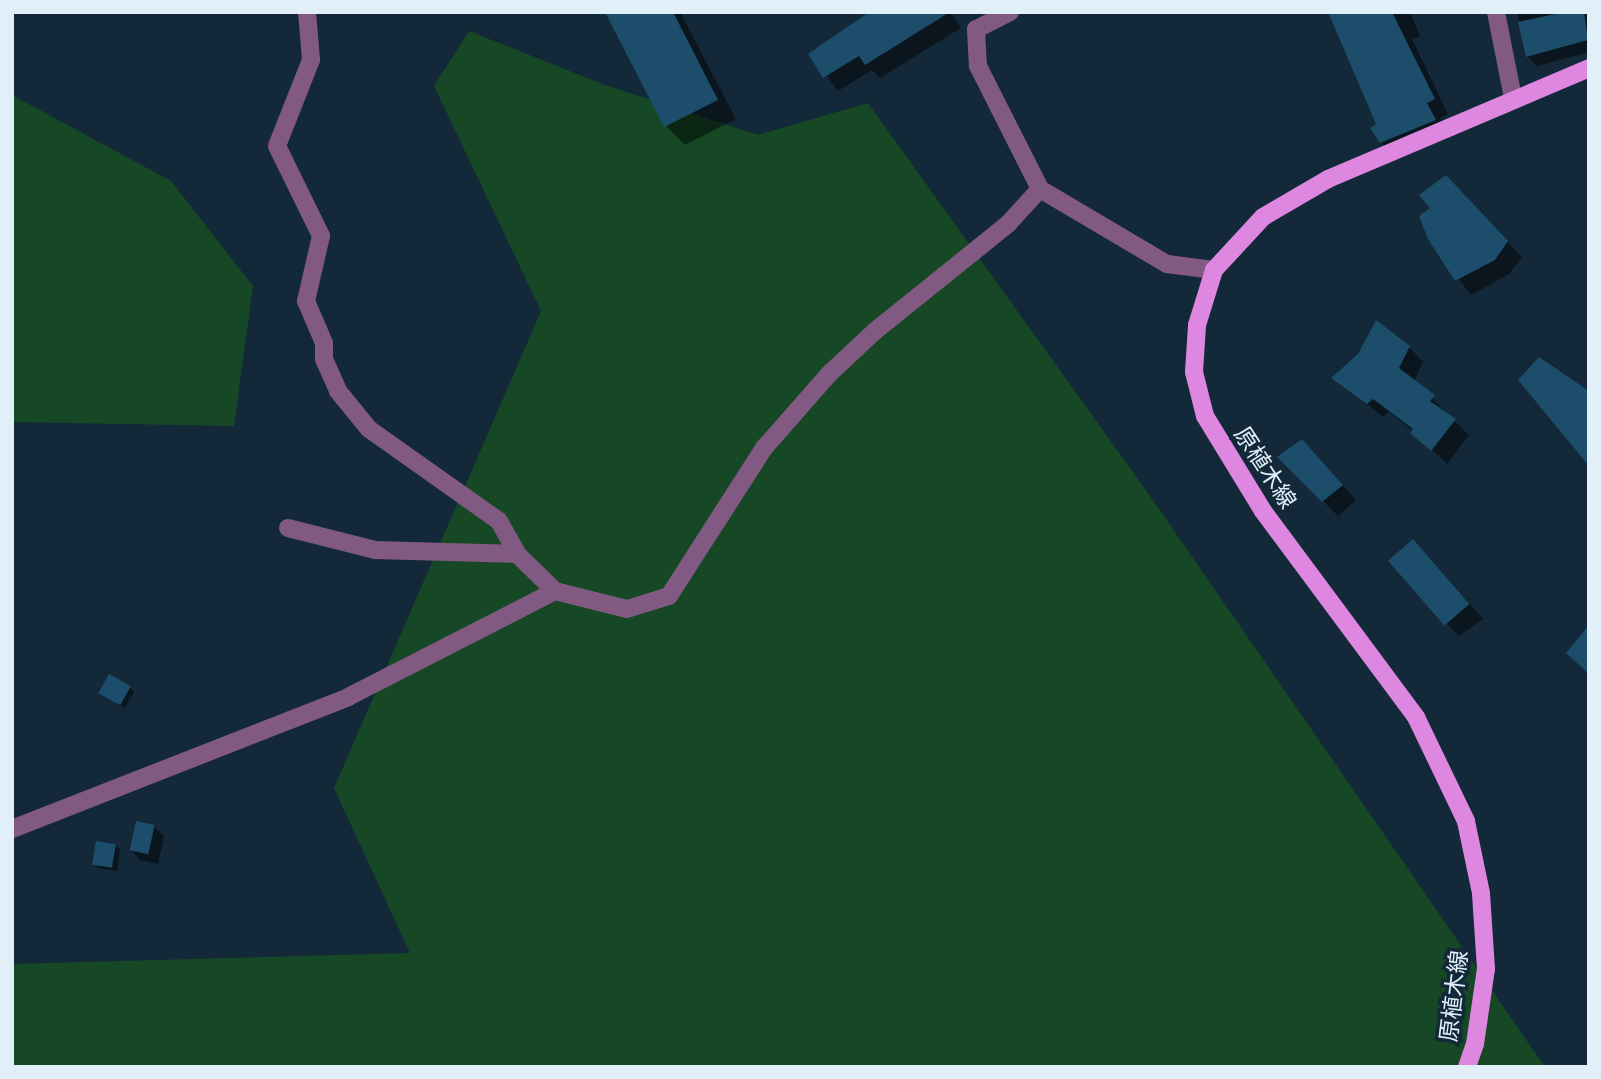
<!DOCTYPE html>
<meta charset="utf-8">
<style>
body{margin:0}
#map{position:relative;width:1601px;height:1079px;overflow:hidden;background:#132939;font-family:Manrope,"Noto Sans JP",sans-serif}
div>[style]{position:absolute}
.green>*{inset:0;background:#164826}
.shadow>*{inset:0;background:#0007}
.building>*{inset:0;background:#1c4d6b;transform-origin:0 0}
.minor>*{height:18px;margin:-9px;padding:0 9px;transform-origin:9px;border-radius:9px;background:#825983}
.major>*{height:18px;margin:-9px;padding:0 9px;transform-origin:9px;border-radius:9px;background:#de87e0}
span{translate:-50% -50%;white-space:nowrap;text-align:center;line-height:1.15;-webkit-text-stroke:7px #132939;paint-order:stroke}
.street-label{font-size:23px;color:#e1eff9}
.frame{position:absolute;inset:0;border:14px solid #e1eff9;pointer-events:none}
</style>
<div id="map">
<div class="green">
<div style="clip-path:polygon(469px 31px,602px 84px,758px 135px,868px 103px,1150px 496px,1545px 1067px,12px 1067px,12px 964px,410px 953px,334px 788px,541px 311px,434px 86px)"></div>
<div style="clip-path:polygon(12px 95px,171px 181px,253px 286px,234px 426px,12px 422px)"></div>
</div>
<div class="shadow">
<div style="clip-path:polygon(607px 12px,680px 12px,736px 119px,685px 145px,666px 126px)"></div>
<div style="clip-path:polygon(873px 12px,951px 12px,961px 28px,880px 78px,872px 70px,838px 91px,811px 54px)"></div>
<div style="clip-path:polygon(1330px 12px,1410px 12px,1420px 36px,1412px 39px,1448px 114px,1440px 118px,1449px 135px,1396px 157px,1381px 142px,1378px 124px)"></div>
<div style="clip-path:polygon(1517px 12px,1589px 12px,1589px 52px,1537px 66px,1527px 56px)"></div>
<div style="clip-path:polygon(1460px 192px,1522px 257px,1509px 274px,1471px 295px,1429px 239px)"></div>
<div style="clip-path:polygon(1409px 347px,1423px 362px,1414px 381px,1469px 435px,1447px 464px,1413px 431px,1389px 412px,1383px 417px,1334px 378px)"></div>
<div style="clip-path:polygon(1317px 456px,1356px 500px,1338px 516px,1279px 457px)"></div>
<div style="clip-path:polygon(1427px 555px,1483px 619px,1459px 636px,1444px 621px)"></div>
<div style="clip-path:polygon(130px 687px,134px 692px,125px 708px,100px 692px)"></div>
<div style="clip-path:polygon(154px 827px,164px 836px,158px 864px,140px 860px,131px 850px)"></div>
<div style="clip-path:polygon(116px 846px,120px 850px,117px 871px,99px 868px,94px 864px)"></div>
</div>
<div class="building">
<div style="clip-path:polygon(605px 12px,673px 12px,718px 100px,664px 127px)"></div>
<div style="clip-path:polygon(869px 12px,950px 12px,865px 65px,859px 56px,823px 78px,808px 54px)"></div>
<div style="clip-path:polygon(1328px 12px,1392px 12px,1435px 99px,1427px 103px,1436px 120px,1380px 143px,1370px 128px,1376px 124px)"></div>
<div style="clip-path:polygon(1564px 12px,1584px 12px,1588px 40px,1526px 57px,1518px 22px)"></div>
<div style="clip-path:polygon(1446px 175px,1508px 241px,1495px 260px,1455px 281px,1428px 239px,1419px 216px,1430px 208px,1419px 195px)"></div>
<div style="clip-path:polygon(1376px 320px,1410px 346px,1399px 368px,1435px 395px,1430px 401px,1456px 419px,1431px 451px,1410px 433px,1413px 429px,1373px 399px,1367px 404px,1331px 378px,1358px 354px)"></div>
<div style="clip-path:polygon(1539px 357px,1589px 391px,1589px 466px,1518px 380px)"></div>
<div style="clip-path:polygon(1302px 439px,1343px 485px,1322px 502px,1277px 457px)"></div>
<div style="left:1413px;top:539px;width:86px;height:33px;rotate:49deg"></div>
<div style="clip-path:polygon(1589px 625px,1589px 674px,1566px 653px)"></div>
<div style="left:109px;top:674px;width:25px;height:22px;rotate:29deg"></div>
<div style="left:136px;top:821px;width:19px;height:30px;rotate:12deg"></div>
<div style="left:96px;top:841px;width:20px;height:24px;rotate:9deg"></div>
</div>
<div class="minor">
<div style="left:307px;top:12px;width:48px;rotate:85.2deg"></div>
<div style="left:311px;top:60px;width:92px;rotate:111.6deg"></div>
<div style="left:277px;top:146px;width:100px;rotate:63.9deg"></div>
<div style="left:321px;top:236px;width:67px;rotate:103deg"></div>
<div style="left:306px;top:301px;width:46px;rotate:66.8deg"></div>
<div style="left:324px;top:343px;width:16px;rotate:90deg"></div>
<div style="left:324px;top:359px;width:35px;rotate:66deg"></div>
<div style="left:338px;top:391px;width:49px;rotate:50.8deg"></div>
<div style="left:369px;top:429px;width:159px;rotate:35.3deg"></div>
<div style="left:499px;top:521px;width:38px;rotate:61deg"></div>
<div style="left:1010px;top:12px;width:38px;rotate:153deg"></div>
<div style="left:976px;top:29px;width:37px;rotate:87deg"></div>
<div style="left:978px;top:66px;width:138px;rotate:63.2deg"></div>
<div style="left:1040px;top:189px;width:147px;rotate:30.6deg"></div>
<div style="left:1167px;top:264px;width:47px;rotate:7.3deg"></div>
<div style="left:1496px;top:12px;width:88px;rotate:78.8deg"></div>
<div style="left:288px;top:528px;width:90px;rotate:14.2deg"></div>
<div style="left:375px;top:550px;width:142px;rotate:1.6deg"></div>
<div style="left:517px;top:554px;width:53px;rotate:44.2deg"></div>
<div style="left:555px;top:591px;width:74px;rotate:14deg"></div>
<div style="left:627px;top:609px;width:44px;rotate:-17.2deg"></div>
<div style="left:669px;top:596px;width:176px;rotate:-57.3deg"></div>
<div style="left:764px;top:448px;width:98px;rotate:-48.7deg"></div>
<div style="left:829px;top:374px;width:63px;rotate:-43.1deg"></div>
<div style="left:875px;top:331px;width:171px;rotate:-38.8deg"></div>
<div style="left:1008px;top:224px;width:47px;rotate:-47.6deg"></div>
<div style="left:12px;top:829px;width:361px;rotate:-21.4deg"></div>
<div style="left:348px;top:697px;width:233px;rotate:-27.1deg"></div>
</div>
<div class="major">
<div style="left:1467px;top:1067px;width:24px;rotate:-71deg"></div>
<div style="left:1475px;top:1044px;width:76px;rotate:-81.7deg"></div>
<div style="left:1486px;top:969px;width:76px;rotate:-93.8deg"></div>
<div style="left:1481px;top:893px;width:74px;rotate:-101.8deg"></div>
<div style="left:1466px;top:821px;width:115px;rotate:-115.7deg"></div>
<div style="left:1416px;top:717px;width:257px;rotate:-126.6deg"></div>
<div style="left:1263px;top:511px;width:111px;rotate:-121.4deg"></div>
<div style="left:1205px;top:416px;width:45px;rotate:-104deg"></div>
<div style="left:1194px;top:372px;width:47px;rotate:-86.3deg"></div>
<div style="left:1197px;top:325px;width:58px;rotate:-72.8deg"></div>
<div style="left:1214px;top:270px;width:72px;rotate:-47.2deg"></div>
<div style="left:1263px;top:217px;width:75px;rotate:-30.3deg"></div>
<div style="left:1328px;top:179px;width:284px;rotate:-23deg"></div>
</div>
<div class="street-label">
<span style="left:1266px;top:467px;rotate:57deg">原植木線</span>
<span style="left:1453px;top:996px;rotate:-83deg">原植木線</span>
</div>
<div class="frame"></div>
</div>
